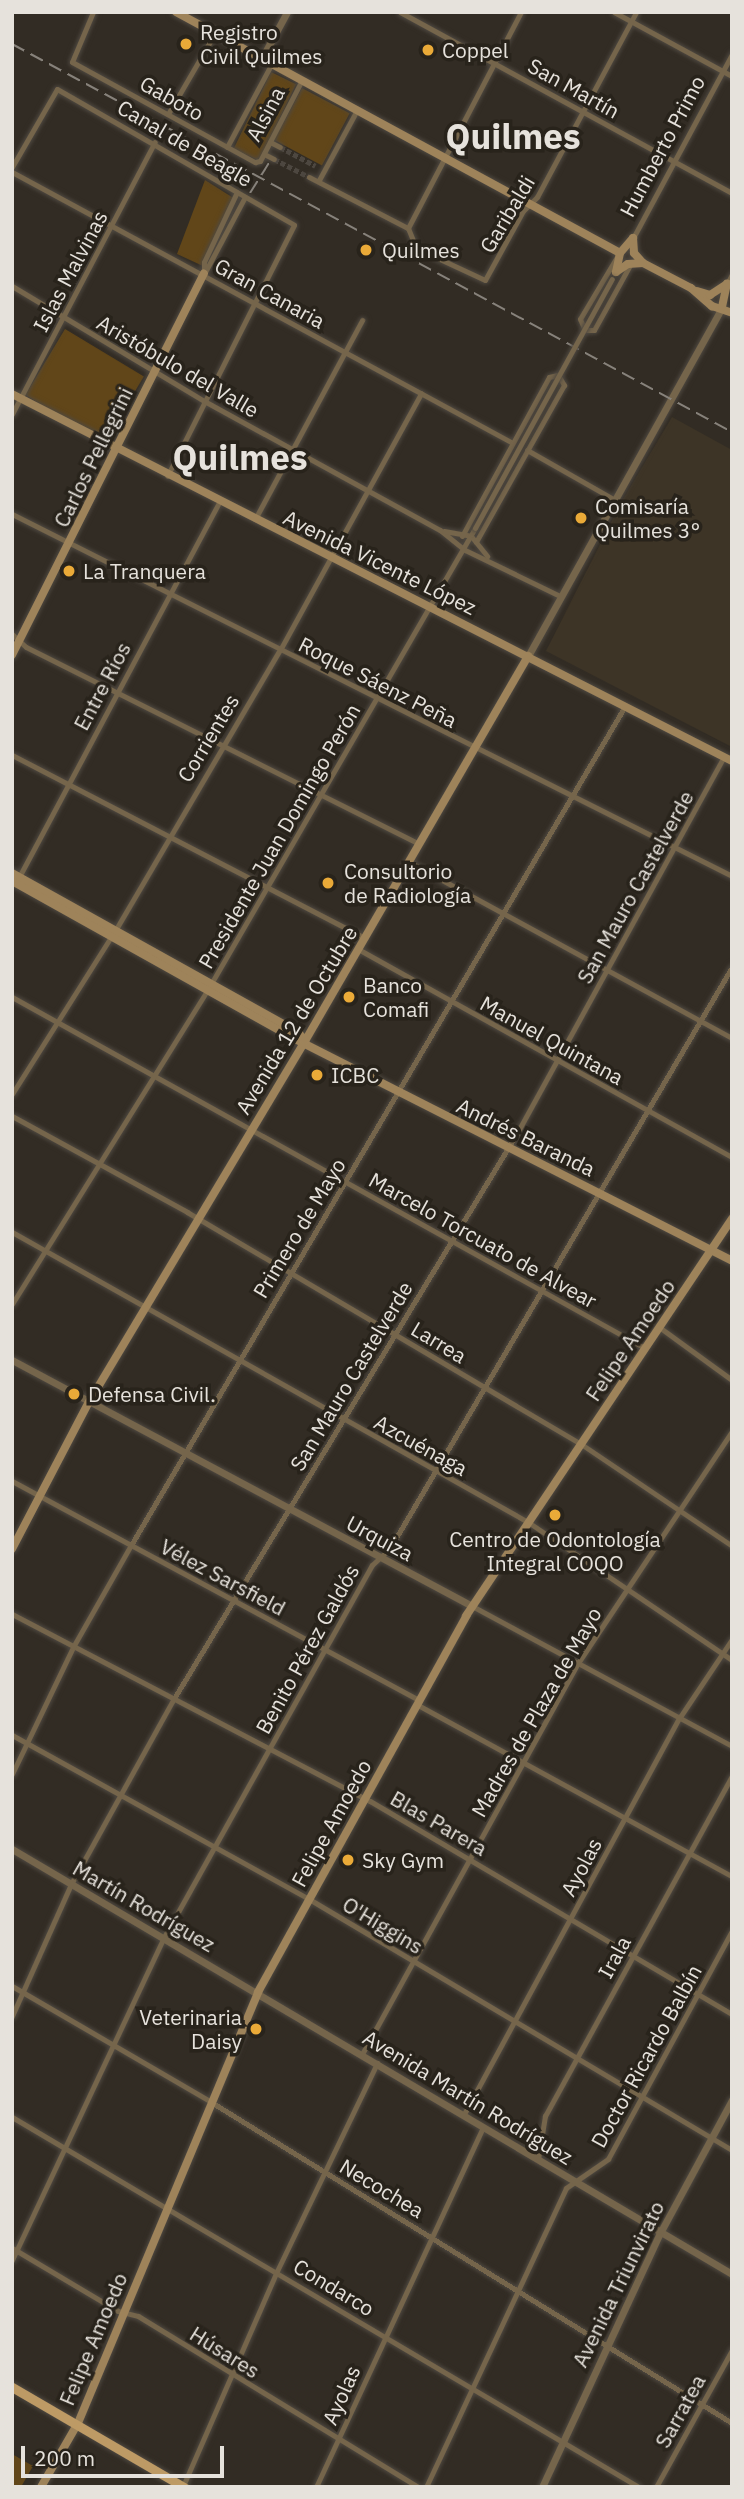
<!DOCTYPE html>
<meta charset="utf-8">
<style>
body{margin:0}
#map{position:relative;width:744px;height:2499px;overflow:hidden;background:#322c24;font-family:"IBM Plex Sans",sans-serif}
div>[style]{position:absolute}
.built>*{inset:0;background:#3d3426}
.green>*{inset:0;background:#614619;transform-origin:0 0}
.minor-tunnel>*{height:5px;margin-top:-2.5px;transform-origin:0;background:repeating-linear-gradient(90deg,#4d4740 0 5px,transparent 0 7.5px)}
.roads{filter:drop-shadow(0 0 2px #4f4941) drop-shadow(0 0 2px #4f4941)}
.minor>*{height:5px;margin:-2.5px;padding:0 2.5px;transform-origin:2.5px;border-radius:2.5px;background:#75654b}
.tertiary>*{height:7px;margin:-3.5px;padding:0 3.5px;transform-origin:3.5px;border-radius:3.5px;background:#75654b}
.secondary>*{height:8px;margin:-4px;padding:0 4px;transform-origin:4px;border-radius:4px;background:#9e835a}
.primary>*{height:9px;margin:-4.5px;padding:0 4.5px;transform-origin:4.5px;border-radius:4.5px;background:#bd9a65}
.rail>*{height:2px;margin-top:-1px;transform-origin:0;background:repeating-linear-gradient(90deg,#87827b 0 14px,transparent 0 21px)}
.bridges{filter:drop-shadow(0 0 2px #4f4941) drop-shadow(0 0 2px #4f4941)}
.minor-bridge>*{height:5px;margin:-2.5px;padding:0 2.5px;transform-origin:2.5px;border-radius:2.5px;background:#75654b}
.dots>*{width:19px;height:19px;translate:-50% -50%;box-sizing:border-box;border:4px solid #28231b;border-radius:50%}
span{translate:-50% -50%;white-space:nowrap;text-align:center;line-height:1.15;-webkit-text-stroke:7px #28231b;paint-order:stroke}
.poi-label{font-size:21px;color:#e6e2dc}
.left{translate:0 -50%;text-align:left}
.right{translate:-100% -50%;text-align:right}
.street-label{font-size:21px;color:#e6e2dc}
.town-label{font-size:35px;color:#e6e2dc;font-weight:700}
.frame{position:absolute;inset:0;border:14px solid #e6e2dc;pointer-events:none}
.scale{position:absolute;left:21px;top:2446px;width:203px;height:32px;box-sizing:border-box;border:4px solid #e6e2dc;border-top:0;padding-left:9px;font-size:21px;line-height:24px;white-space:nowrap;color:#e6e2dc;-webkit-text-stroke:5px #28231b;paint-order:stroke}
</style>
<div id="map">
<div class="built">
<div style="clip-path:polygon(672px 417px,732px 450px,732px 747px,546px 651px,622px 501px)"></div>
</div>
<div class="green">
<div style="left:271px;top:72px;width:28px;height:85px;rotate:26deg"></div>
<div style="left:302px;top:88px;width:54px;height:59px;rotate:28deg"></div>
<div style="clip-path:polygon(205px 180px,235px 199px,205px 267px,177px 254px)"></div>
<div style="left:65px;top:329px;width:92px;height:77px;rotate:31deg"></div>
<div style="clip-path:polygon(12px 2454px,33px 2466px,21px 2487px,12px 2487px)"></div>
</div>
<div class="minor-tunnel">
<div style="left:280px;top:147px;width:40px;rotate:28deg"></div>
<div style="left:274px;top:159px;width:39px;rotate:27deg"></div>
</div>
<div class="roads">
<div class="minor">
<div style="left:93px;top:12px;width:54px;rotate:112.8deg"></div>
<div style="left:72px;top:62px;width:209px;rotate:28.7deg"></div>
<div style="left:255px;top:162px;width:5px;rotate:-11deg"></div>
<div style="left:260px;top:161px;width:91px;rotate:-62.6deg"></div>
<div style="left:400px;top:12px;width:378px;rotate:28.6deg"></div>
<div style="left:614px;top:12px;width:134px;rotate:28.5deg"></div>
<div style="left:168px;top:114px;width:94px;rotate:-59.9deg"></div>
<div style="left:270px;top:142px;width:11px;rotate:27deg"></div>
<div style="left:227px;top:147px;width:95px;rotate:-61.8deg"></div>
<div style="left:264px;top:154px;width:11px;rotate:27deg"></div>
<div style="left:12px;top:167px;width:90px;rotate:-60deg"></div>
<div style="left:57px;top:89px;width:273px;rotate:29.8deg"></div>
<div style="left:294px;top:225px;width:281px;rotate:116.8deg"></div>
<div style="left:12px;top:172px;width:567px;rotate:28.42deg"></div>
<div style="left:309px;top:177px;width:111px;rotate:27.3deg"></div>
<div style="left:319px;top:180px;width:80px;rotate:-61.5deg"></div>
<div style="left:408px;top:228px;width:22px;rotate:68deg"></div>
<div style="left:416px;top:248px;width:76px;rotate:24.9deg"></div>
<div style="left:485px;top:280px;width:79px;rotate:-61.2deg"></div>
<div style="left:523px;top:211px;width:20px;rotate:-45deg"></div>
<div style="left:537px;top:197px;width:210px;rotate:-61.8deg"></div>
<div style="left:408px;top:228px;width:244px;rotate:-62.4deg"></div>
<div style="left:633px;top:238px;width:209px;rotate:-61.7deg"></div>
<div style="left:618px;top:255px;width:74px;rotate:120.7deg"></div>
<div style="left:580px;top:319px;width:12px;rotate:66deg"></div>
<div style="left:585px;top:330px;width:9px"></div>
<div style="left:594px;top:330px;width:74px;rotate:-61deg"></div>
<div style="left:204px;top:274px;width:12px;rotate:-90deg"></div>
<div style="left:204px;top:262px;width:77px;rotate:-64.8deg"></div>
<div style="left:204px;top:274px;width:87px;rotate:-62deg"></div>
<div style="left:727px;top:284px;width:11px;rotate:-63deg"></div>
<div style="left:12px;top:286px;width:226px;rotate:30.9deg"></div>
<div style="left:206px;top:402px;width:267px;rotate:28.7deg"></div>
<div style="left:440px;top:530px;width:32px;rotate:39deg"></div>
<div style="left:465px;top:550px;width:106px;rotate:25.8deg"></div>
<div style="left:12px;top:414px;width:307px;rotate:-62.3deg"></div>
<div style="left:527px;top:450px;width:101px;rotate:29.6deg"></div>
<div style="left:12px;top:514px;width:806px;rotate:26.69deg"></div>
<div style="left:255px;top:519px;width:226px;rotate:-61.7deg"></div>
<div style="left:444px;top:531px;width:27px;rotate:10deg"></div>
<div style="left:471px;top:536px;width:26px;rotate:51deg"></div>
<div style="left:462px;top:536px;width:181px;rotate:-61.3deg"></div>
<div style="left:549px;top:377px;width:9px;rotate:-13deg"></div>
<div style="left:558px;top:375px;width:12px;rotate:59deg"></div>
<div style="left:564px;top:385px;width:180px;rotate:119.3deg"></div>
<div style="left:12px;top:634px;width:19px;rotate:43deg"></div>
<div style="left:26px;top:647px;width:440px;rotate:26.6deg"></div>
<div style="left:12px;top:755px;width:398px;rotate:27.4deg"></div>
<div style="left:409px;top:862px;width:368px;rotate:28.6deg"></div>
<div style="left:19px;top:877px;width:425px;rotate:-61.9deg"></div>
<div style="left:358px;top:949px;width:428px;rotate:29.1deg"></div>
<div style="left:12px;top:997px;width:724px;rotate:29.01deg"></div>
<div style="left:12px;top:1094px;width:195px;rotate:-57.8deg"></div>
<div style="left:116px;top:929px;width:324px;rotate:-59.6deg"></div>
<div style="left:280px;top:650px;width:293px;rotate:-61.2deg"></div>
<div style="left:12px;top:1116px;width:200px;rotate:28.7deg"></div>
<div style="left:187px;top:1212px;width:457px;rotate:30.5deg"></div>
<div style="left:581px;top:1444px;width:182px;rotate:34deg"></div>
<div style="left:12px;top:1232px;width:592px;rotate:29.34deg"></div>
<div style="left:528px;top:1522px;width:246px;rotate:34.1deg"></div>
<div style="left:12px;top:1304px;width:371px;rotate:-58.1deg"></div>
<div style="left:208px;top:989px;width:533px;rotate:-59.92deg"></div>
<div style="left:659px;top:1327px;width:90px;rotate:36deg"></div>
<div style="left:12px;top:1481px;width:462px;rotate:28.3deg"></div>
<div style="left:472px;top:1606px;width:295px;rotate:28.3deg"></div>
<div style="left:12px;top:1614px;width:404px;rotate:27.6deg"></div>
<div style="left:370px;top:1801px;width:420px;rotate:30.5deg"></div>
<div style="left:416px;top:1704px;width:360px;rotate:28.6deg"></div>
<div style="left:12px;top:1735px;width:339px;rotate:28.9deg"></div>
<div style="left:309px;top:1899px;width:492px;rotate:30.7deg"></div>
<div style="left:12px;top:1774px;width:141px;rotate:-64.3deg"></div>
<div style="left:73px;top:1647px;width:117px;rotate:-60.4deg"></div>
<div style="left:131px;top:1545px;width:974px;rotate:-59.51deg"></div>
<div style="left:12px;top:1986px;width:230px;rotate:30.2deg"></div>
<div style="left:211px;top:2102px;width:612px;rotate:31.64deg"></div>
<div style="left:12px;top:2016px;width:145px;rotate:-65.9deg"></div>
<div style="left:71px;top:1884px;width:210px;rotate:-61deg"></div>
<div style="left:173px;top:1700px;width:663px;rotate:-58.75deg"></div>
<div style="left:517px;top:1133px;width:429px;rotate:-61.2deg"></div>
<div style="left:362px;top:2054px;width:447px;rotate:-61.1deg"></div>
<div style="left:578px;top:1663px;width:278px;rotate:-56.4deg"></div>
<div style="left:464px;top:2114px;width:452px;rotate:-61.5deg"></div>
<div style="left:680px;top:1717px;width:94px;rotate:-56.3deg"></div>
<div style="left:12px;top:2117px;width:728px;rotate:30.55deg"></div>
<div style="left:538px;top:2159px;width:44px;rotate:-80.8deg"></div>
<div style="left:545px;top:2116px;width:388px;rotate:-61.2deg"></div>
<div style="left:12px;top:2248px;width:123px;rotate:30.7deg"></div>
<div style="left:118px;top:2311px;width:21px;rotate:14deg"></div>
<div style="left:138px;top:2316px;width:328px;rotate:31.4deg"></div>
<div style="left:12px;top:2260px;width:357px;rotate:-64.8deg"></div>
<div style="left:164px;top:1937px;width:426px;rotate:-60.8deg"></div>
<div style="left:372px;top:1565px;width:25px;rotate:-43deg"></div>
<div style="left:390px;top:1548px;width:674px;rotate:-59.52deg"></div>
<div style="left:183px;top:2486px;width:235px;rotate:-66.4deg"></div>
<div style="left:277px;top:2271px;width:231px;rotate:-64.3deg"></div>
<div style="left:316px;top:2487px;width:397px;rotate:-65.1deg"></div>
<div style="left:426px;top:2487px;width:330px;rotate:-64.9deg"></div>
<div style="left:566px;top:2188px;width:51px;rotate:-34.6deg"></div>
<div style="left:608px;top:2159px;width:260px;rotate:-61.5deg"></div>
<div style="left:656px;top:2487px;width:157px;rotate:-61deg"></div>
</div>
<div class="tertiary">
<div style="left:262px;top:58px;width:52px;rotate:-61.5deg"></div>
<div style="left:528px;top:656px;width:399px;rotate:-60.9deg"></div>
<div style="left:12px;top:1360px;width:522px;rotate:28.14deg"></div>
<div style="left:12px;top:1849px;width:836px;rotate:30.55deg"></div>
<div style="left:542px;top:2487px;width:280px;rotate:-65.1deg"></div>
<div style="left:660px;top:2233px;width:151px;rotate:-61.6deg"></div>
</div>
<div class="secondary">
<div style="left:176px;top:12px;width:505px;rotate:28.49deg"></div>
<div style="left:633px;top:238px;width:15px;rotate:86deg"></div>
<div style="left:634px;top:253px;width:13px;rotate:48deg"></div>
<div style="left:643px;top:263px;width:54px;rotate:27.5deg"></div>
<div style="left:691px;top:288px;width:28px;rotate:41deg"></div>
<div style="left:712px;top:306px;width:21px;rotate:19deg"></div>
<div style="left:616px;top:272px;width:19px;rotate:-78deg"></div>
<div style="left:620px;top:253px;width:20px;rotate:-49deg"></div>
<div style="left:616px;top:272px;width:14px;rotate:-34deg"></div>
<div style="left:628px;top:264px;width:15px;rotate:-4deg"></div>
<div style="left:697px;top:291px;width:14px;rotate:17deg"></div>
<div style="left:710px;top:295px;width:20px;rotate:-33deg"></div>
<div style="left:722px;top:307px;width:24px;rotate:-78deg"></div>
<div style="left:12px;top:394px;width:808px;rotate:27.01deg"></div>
<div style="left:12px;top:655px;width:427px;rotate:-63.3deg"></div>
<div style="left:12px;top:873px;width:327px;rotate:29.1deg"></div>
<div style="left:298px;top:1032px;width:11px;rotate:52deg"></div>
<div style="left:12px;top:881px;width:322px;rotate:29.2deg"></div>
<div style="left:293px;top:1038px;width:492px;rotate:26.9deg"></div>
<div style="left:12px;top:1549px;width:166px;rotate:-62.4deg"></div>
<div style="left:89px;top:1402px;width:421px;rotate:-59.1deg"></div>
<div style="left:305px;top:1041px;width:445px;rotate:-59.9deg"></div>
<div style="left:41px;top:2487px;width:74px;rotate:-60deg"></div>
<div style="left:78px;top:2423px;width:467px;rotate:-67.3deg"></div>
<div style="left:258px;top:1992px;width:430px;rotate:-61deg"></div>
<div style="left:466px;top:1616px;width:478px;rotate:-56.2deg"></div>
</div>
<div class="primary">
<div style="left:12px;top:2387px;width:199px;rotate:30.2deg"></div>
</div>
</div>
<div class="rail">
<div style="left:12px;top:44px;width:818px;rotate:28.32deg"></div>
<div style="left:250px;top:193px;width:41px;rotate:-57.8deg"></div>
</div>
<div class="bridges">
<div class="minor-bridge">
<div style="left:475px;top:528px;width:284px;rotate:-61.2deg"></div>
</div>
</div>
<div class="dots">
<div style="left:186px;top:44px;background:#eaaa38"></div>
<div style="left:428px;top:50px;background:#eaaa38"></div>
<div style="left:366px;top:250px;background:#eaaa38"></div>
<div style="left:581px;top:518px;background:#eaaa38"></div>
<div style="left:69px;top:571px;background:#eaaa38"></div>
<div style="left:328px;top:883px;background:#eaaa38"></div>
<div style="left:349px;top:997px;background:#eaaa38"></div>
<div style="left:317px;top:1075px;background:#eaaa38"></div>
<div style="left:74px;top:1394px;background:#eaaa38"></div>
<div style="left:555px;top:1515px;background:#eaaa38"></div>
<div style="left:348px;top:1860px;background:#eaaa38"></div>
<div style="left:256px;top:2029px;background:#eaaa38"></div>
</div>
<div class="poi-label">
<span class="left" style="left:200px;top:44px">Registro<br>Civil Quilmes</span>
<span class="left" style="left:442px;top:50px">Coppel</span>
<span class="left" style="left:382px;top:250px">Quilmes</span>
<span class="left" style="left:595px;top:518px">Comisaría<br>Quilmes 3°</span>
<span class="left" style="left:83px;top:571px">La Tranquera</span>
<span class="left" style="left:344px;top:883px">Consultorio<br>de Radiología</span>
<span class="left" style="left:363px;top:997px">Banco<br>Comafi</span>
<span class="left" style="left:331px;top:1075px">ICBC</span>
<span class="left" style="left:88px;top:1394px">Defensa Civil.</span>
<span style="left:555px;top:1551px">Centro de Odontología<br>Integral COQO</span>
<span class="left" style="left:362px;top:1860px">Sky Gym</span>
<span class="right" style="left:242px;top:2029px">Veterinaria<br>Daisy</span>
</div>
<div class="street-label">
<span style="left:574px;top:88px;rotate:29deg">San Martín</span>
<span style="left:172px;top:98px;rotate:29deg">Gaboto</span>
<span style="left:265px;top:114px;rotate:-62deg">Alsina</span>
<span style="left:185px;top:143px;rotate:30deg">Canal de Beagle</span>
<span style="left:662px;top:146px;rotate:-62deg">Humberto Primo</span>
<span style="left:507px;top:214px;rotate:-59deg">Garibaldi</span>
<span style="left:70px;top:271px;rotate:-62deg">Islas Malvinas</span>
<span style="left:270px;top:293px;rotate:29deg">Gran Canaria</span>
<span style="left:178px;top:366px;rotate:30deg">Aristóbulo del Valle</span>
<span style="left:93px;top:457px;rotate:-64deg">Carlos Pellegrini</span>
<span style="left:380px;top:562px;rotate:26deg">Avenida Vicente López</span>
<span style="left:378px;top:682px;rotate:27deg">Roque Sáenz Peña</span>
<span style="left:102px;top:686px;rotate:-62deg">Entre Ríos</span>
<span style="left:208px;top:738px;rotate:-59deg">Corrientes</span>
<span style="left:279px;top:836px;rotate:-60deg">Presidente Juan Domingo Perón</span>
<span style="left:635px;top:887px;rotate:-61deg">San Mauro Castelverde</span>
<span style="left:296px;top:1020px;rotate:-59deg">Avenida 12 de Octubre</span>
<span style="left:552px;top:1040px;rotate:29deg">Manuel Quintana</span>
<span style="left:526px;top:1137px;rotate:26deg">Andrés Baranda</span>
<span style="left:299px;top:1228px;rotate:-59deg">Primero de Mayo</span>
<span style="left:483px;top:1240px;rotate:29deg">Marcelo Torcuato de Alvear</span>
<span style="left:630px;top:1340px;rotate:-56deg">Felipe Amoedo</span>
<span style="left:439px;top:1342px;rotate:31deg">Larrea</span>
<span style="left:351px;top:1376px;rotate:-59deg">San Mauro Castelverde</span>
<span style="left:421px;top:1445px;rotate:29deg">Azcuénaga</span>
<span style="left:380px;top:1538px;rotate:28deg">Urquiza</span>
<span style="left:223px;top:1577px;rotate:28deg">Vélez Sarsfield</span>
<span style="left:307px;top:1649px;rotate:-61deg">Benito Pérez Galdós</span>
<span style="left:536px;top:1712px;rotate:-60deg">Madres de Plaza de Mayo</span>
<span style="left:331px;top:1823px;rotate:-61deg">Felipe Amoedo</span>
<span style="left:439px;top:1823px;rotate:30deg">Blas Parera</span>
<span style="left:581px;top:1867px;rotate:-62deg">Ayolas</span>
<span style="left:144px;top:1906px;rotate:30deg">Martín Rodríguez</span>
<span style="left:383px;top:1925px;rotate:31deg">O'Higgins</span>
<span style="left:614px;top:1957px;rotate:-61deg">Irala</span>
<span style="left:646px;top:2056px;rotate:-61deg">Doctor Ricardo Balbín</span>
<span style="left:468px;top:2097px;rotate:31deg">Avenida Martín Rodríguez</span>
<span style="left:382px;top:2188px;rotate:31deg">Necochea</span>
<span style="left:618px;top:2284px;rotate:-64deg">Avenida Triunvirato</span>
<span style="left:334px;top:2287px;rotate:31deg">Condarco</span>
<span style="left:93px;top:2339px;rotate:-67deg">Felipe Amoedo</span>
<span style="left:225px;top:2352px;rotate:32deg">Húsares</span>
<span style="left:341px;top:2395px;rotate:-66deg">Ayolas</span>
<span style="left:680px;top:2411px;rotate:-61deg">Sarratea</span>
</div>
<div class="town-label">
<span style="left:513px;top:136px">Quilmes</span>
<span style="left:240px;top:457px">Quilmes</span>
</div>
<div class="frame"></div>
<div class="scale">200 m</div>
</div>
